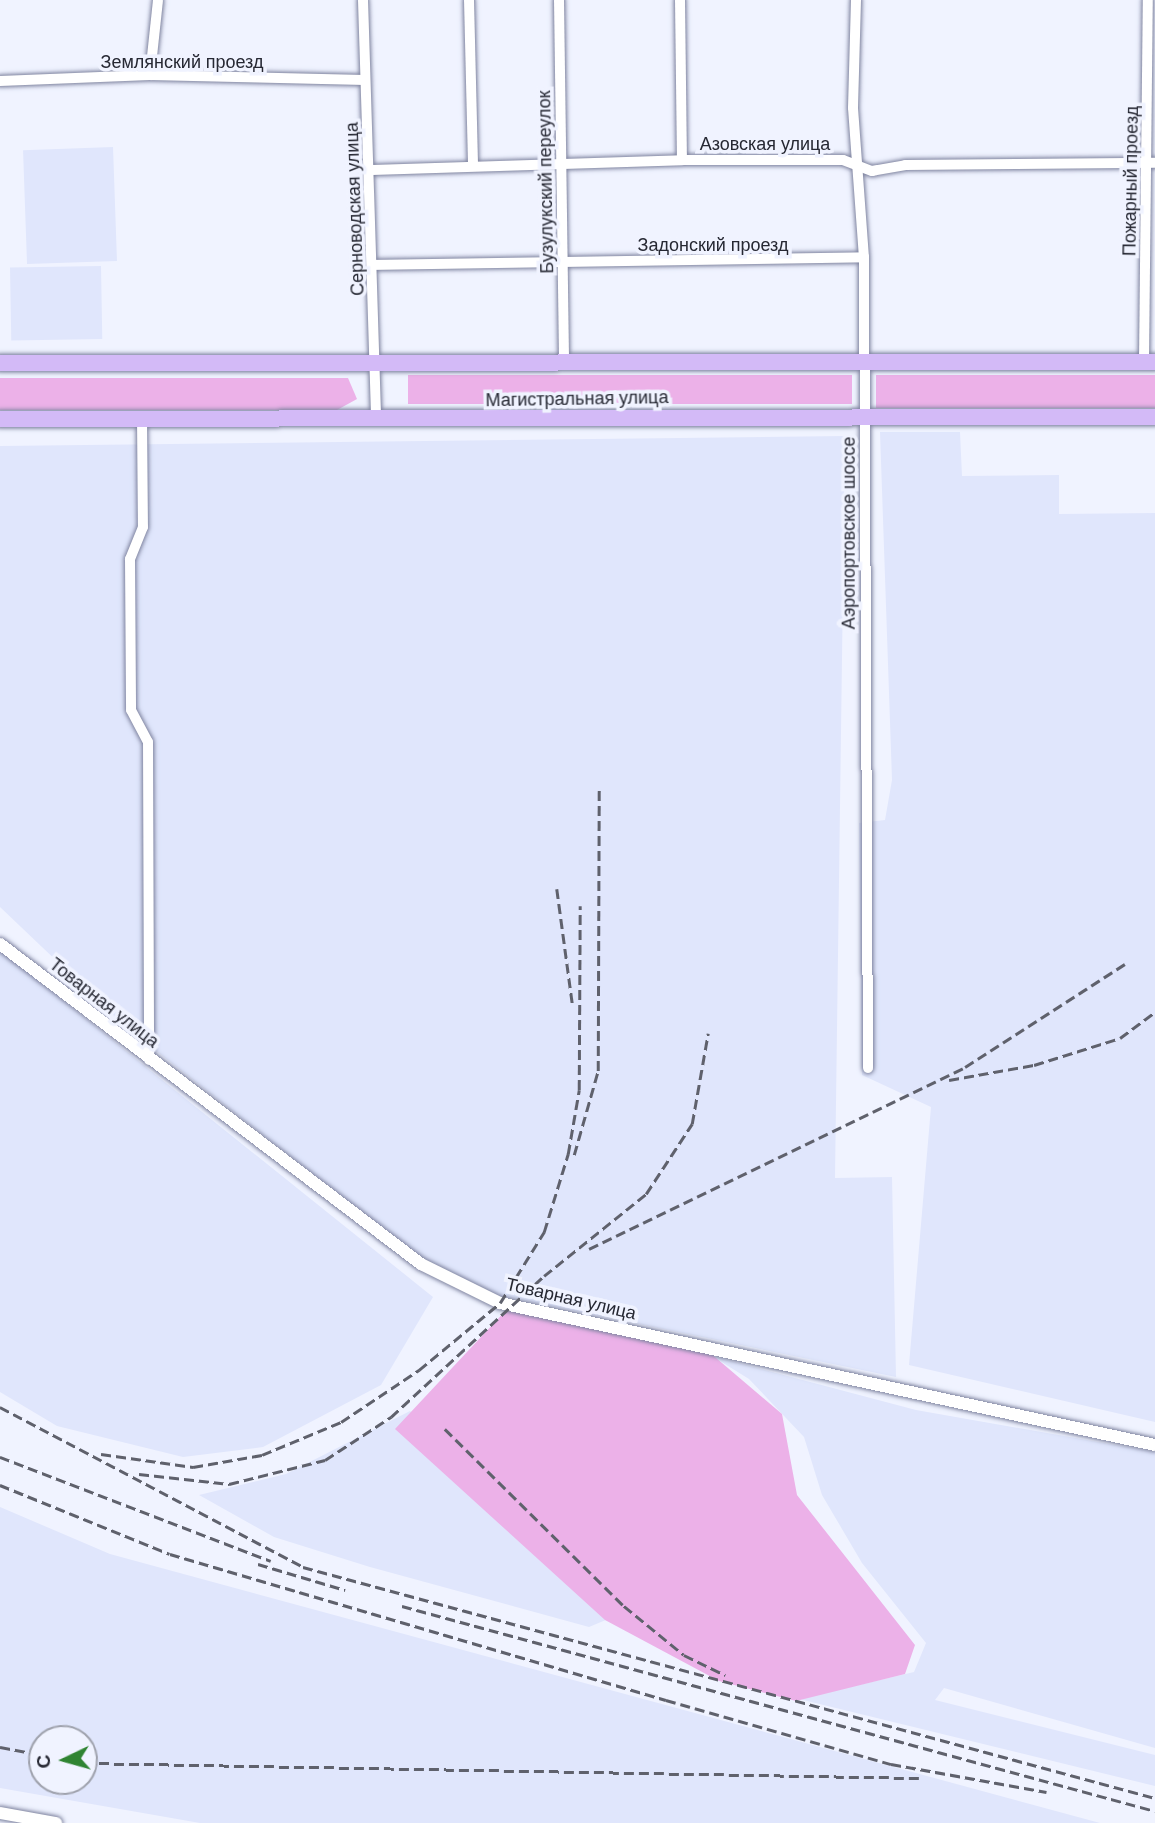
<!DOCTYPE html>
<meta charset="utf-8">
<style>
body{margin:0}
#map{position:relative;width:1155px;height:1823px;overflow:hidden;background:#f0f3ff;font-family:"DM Sans",sans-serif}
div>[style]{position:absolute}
.built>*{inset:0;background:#e0e6fc;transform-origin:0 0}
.green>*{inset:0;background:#ecb1e8;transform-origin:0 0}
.roads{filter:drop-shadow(0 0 2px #7f84a0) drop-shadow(0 0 2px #7f84a0)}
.minor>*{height:10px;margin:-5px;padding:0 5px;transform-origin:5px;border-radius:5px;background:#fff}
.tertiary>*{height:12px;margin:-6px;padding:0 6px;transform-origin:6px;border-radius:6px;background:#fff}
.primary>*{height:16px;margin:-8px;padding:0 8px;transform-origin:8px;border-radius:8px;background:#d3baf7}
.rail>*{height:2.5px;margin-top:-1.25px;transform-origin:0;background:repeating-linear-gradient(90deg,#5f616c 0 10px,transparent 0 15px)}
span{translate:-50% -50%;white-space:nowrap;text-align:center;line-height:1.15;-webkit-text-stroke:7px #f0f3ff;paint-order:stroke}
.street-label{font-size:18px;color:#262833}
.north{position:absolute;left:28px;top:1725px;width:70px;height:70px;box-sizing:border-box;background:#f0f3ff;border:2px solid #9fa2ad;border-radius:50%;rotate:265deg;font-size:19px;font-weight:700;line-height:28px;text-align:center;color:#262833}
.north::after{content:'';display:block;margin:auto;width:24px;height:32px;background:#2f8432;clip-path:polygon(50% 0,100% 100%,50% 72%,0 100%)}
</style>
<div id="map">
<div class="built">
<div style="left:113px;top:147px;width:114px;height:90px;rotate:88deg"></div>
<div style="left:101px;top:266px;width:73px;height:91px;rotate:89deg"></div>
<div style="clip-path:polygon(880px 432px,960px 432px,962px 476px,1059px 475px,1059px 514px,1155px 513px,1155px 1422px,909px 1365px,931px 1107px,862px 1075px,859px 823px,885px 820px,892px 780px)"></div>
<div style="clip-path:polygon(845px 436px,835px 1178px,892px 1177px,896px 1377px,497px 1295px,424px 1261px,127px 1028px,0 907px,0 446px)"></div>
<div style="clip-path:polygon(0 950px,433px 1297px,381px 1385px,263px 1447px,183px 1457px,57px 1426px,0 1392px)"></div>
<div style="clip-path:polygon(712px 1356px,916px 1410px,1155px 1452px,1155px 1748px,944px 1688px,935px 1700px,1155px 1755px,1155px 1786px,799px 1699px,914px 1672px,926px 1643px,862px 1563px,822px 1495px,804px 1437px,749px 1379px)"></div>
<div style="clip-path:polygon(410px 1411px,520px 1514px,613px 1617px,589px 1627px,370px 1567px,274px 1537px,199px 1495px,286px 1474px)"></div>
<div style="clip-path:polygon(evenodd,0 1507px,110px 1554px,1100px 1823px,200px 1823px,0 1788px,0 1507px,42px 1739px,84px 1739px,84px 1781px,42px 1781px,42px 1739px)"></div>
</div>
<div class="green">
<div style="left:408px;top:375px;width:444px;height:29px"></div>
<div style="left:876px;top:375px;width:279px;height:33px"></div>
<div style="clip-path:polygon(0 378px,348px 378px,357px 399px,337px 410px,0 410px)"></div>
<div style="clip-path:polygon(511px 1305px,702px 1346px,782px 1414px,797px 1495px,915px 1645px,905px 1674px,796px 1701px,719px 1681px,605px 1620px,395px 1429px)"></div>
</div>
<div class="roads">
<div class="minor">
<div style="left:363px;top:0;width:417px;rotate:88.2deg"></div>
<div style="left:469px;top:0;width:165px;rotate:88.6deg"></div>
<div style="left:559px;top:0;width:364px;rotate:89.2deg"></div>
<div style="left:680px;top:0;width:160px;rotate:89.3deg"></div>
<div style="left:856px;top:0;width:108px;rotate:91.6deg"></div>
<div style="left:853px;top:108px;width:149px;rotate:85.8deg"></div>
<div style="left:864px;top:257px;width:811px;rotate:89.72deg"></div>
<div style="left:150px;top:75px;width:75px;rotate:-83.9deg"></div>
<div style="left:0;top:81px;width:150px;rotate:-2.3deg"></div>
<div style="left:150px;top:75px;width:215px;rotate:1.3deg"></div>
<div style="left:372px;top:170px;width:310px;rotate:-1.8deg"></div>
<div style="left:682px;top:160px;width:161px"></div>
<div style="left:843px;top:160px;width:31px;rotate:21deg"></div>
<div style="left:872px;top:171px;width:34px;rotate:-10deg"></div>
<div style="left:905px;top:165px;width:250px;rotate:-0.5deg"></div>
<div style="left:373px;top:265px;width:491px;rotate:-0.9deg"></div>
<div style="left:1144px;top:362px;width:362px;rotate:-89.4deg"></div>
<div style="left:142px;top:418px;width:109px;rotate:89.5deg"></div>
<div style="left:143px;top:527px;width:35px;rotate:112deg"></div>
<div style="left:130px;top:559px;width:151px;rotate:89.6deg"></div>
<div style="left:131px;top:710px;width:36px;rotate:62deg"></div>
<div style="left:148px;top:742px;width:318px;rotate:89.8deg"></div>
</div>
<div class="tertiary">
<div style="left:0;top:944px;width:529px;rotate:37.24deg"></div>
<div style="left:421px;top:1264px;width:88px;rotate:26.3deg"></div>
<div style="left:500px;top:1303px;width:670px;rotate:12.23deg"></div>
<div style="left:0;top:1813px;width:57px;rotate:10.1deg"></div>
</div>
<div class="primary">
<div style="left:0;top:363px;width:1155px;rotate:-0.05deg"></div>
<div style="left:0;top:419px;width:1155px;rotate:-0.1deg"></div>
</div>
</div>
<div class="rail">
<div style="left:557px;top:889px;width:119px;rotate:82.3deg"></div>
<div style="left:949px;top:1080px;width:86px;rotate:-10deg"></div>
<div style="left:1034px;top:1065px;width:90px;rotate:-17.4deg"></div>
<div style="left:1120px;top:1038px;width:44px;rotate:-36.6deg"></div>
<div style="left:574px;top:1155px;width:87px;rotate:-74.1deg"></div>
<div style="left:598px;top:1071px;width:283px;rotate:-89.8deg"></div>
<div style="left:589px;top:1249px;width:418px;rotate:-25.8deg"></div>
<div style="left:965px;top:1067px;width:194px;rotate:-32.8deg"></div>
<div style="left:0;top:1407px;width:343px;rotate:27.8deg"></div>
<div style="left:303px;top:1567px;width:883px;rotate:15.17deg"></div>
<div style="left:445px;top:1429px;width:252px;rotate:44.7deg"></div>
<div style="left:624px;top:1606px;width:77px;rotate:39.2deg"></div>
<div style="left:684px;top:1655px;width:46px;rotate:26deg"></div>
<div style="left:101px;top:1454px;width:93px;rotate:8deg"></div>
<div style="left:193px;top:1467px;width:70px;rotate:-9.9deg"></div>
<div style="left:262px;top:1455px;width:86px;rotate:-22.7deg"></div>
<div style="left:341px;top:1422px;width:94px;rotate:-33.7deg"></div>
<div style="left:419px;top:1370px;width:105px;rotate:-39.6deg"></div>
<div style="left:500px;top:1303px;width:84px;rotate:-58.2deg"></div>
<div style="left:544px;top:1232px;width:82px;rotate:-72.9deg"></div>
<div style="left:568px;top:1154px;width:65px;rotate:-80.2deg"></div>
<div style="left:579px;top:1090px;width:184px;rotate:-89.7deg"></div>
<div style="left:0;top:1457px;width:290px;rotate:21deg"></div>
<div style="left:139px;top:1474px;width:91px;rotate:6.3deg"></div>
<div style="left:229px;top:1484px;width:99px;rotate:-14deg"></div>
<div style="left:325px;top:1460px;width:79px;rotate:-33.1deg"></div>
<div style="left:391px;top:1417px;width:208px;rotate:-42.7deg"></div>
<div style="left:544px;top:1276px;width:131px;rotate:-38.8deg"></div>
<div style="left:646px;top:1194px;width:84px;rotate:-56.7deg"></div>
<div style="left:692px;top:1124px;width:92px;rotate:-80deg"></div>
<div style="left:0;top:1485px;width:183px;rotate:22.1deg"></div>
<div style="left:170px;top:1554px;width:517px;rotate:16.4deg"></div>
<div style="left:666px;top:1700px;width:234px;rotate:15.9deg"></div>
<div style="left:891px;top:1764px;width:158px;rotate:10.2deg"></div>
<div style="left:258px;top:1564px;width:91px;rotate:16.6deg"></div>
<div style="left:402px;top:1606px;width:780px;rotate:15.23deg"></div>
<div style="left:0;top:1747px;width:43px;rotate:10.8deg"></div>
<div style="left:84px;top:1763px;width:836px;rotate:1.03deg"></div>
</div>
<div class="street-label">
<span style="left:182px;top:62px">Землянский проезд</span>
<span style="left:765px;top:144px">Азовская улица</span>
<span style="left:1131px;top:181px;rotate:-89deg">Пожарный проезд</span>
<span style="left:546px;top:182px;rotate:-91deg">Бузулукский переулок</span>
<span style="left:355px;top:209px;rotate:-92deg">Серноводская улица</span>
<span style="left:713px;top:245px">Задонский проезд</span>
<span style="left:577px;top:399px;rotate:-1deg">Магистральная улица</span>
<span style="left:849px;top:533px;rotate:-90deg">Аэропортовское шоссе</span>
<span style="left:104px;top:1003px;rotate:38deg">Товарная улица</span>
<span style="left:571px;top:1299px;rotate:13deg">Товарная улица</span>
</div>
<div class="north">С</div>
</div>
